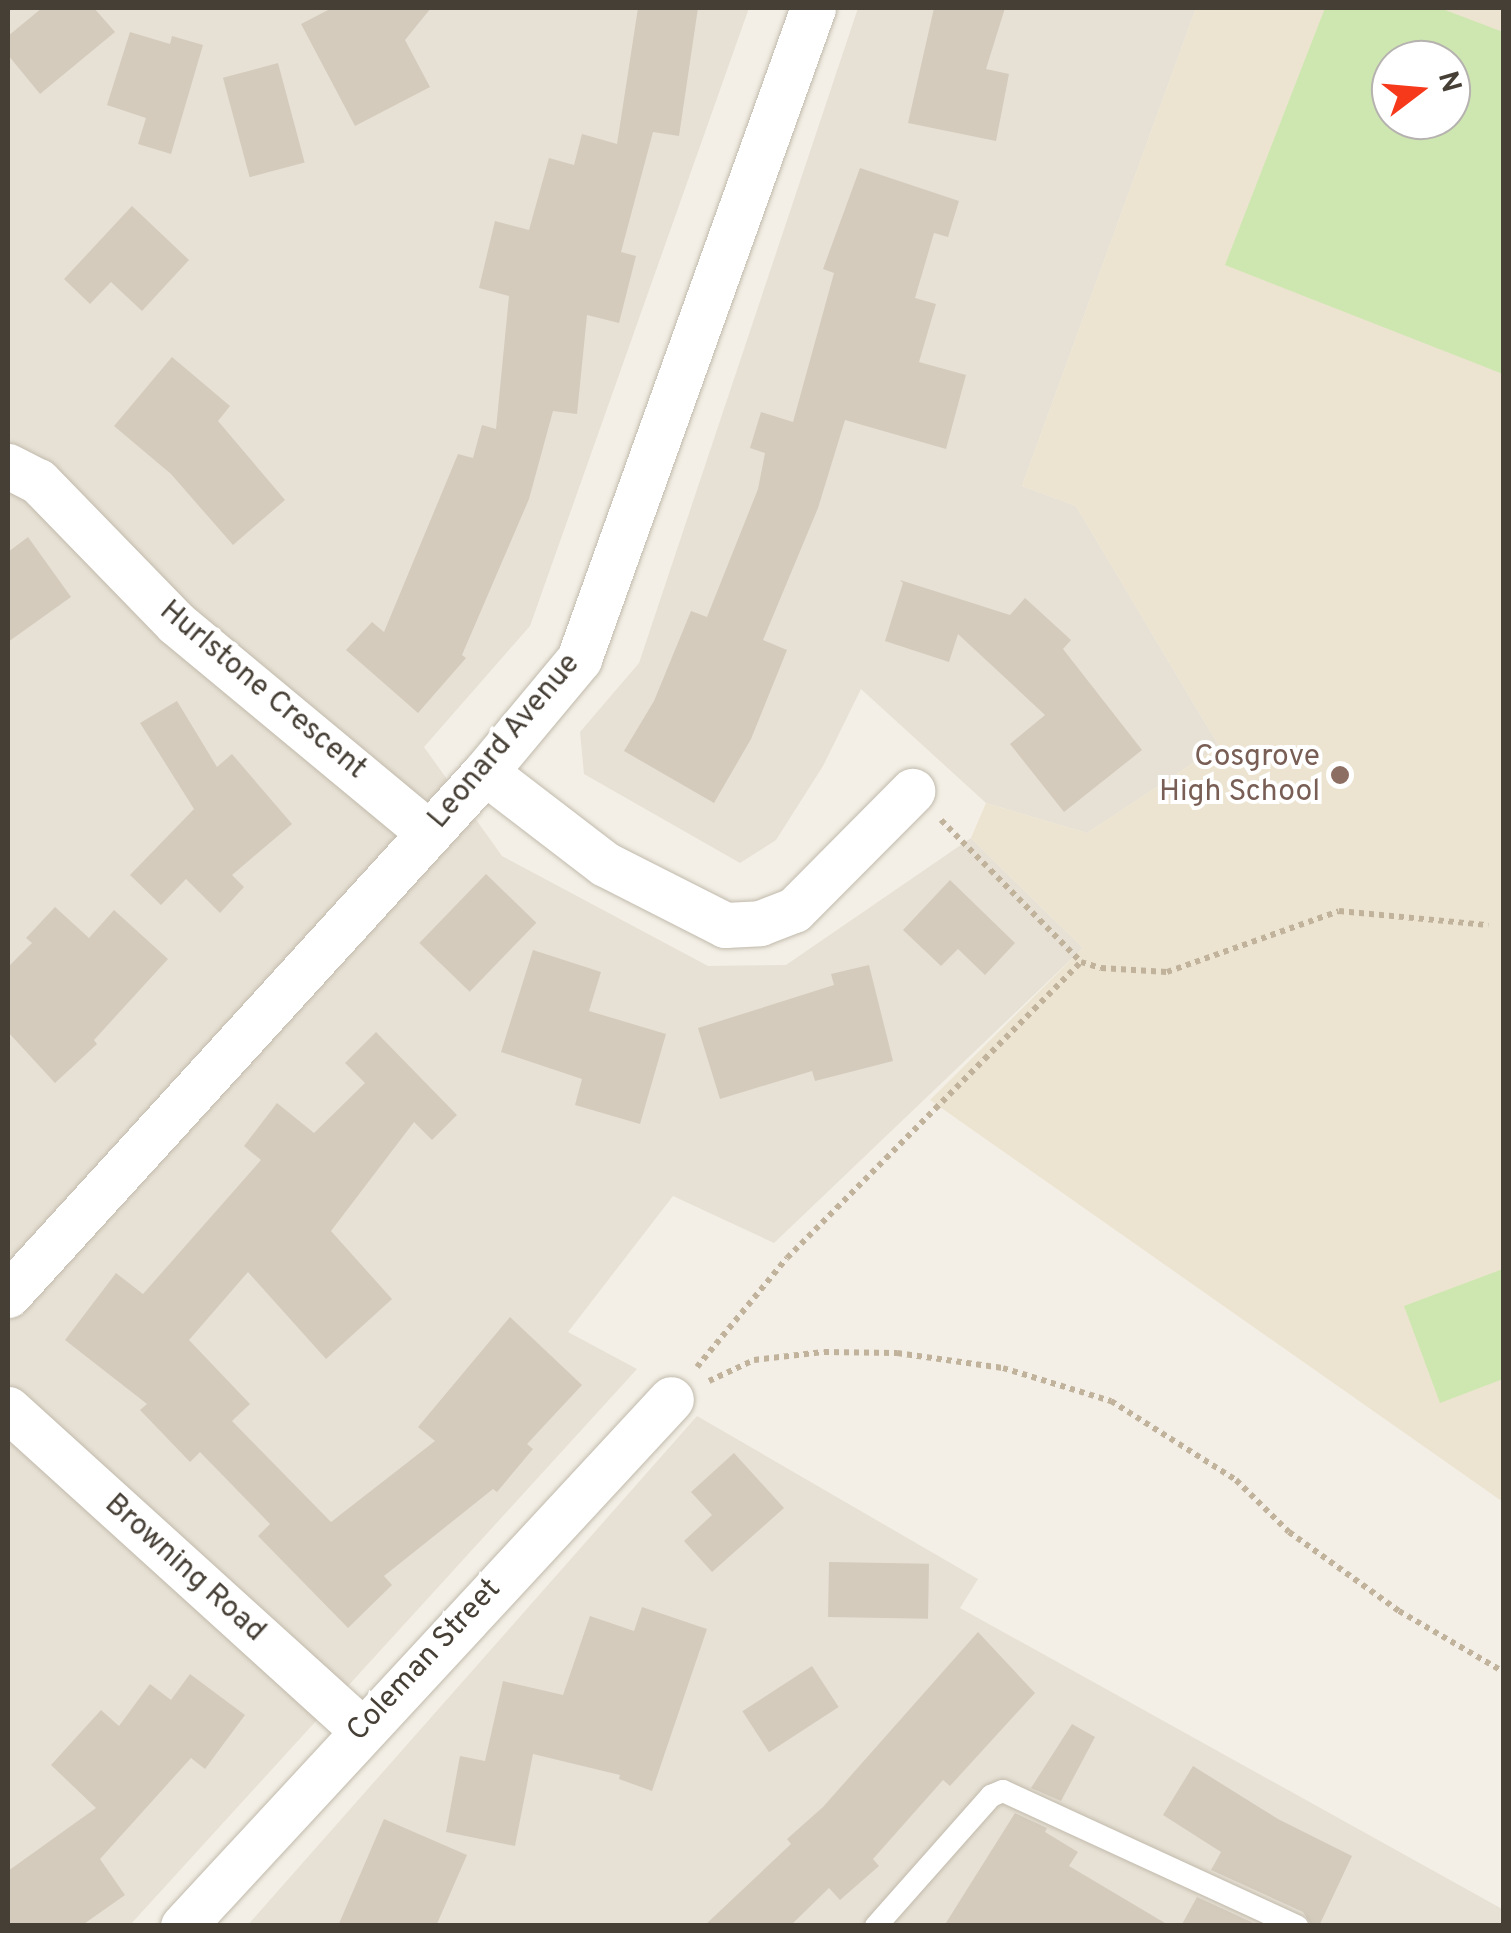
<!DOCTYPE html>
<style>
body{margin:0}
#map{position:relative;width:1511px;height:1933px;overflow:hidden;background:#f3efe6;font-family:Overpass,sans-serif}
div>[style]{position:absolute}
.residential>*{inset:0;background:#e7e1d5}
.education>*{inset:0;background:#ece4d0}
.green>*{inset:0;background:#cee7b0}
.building>*{inset:0;background:#d4cbbc;transform-origin:0 0}
.path>*{height:6px;margin-top:-3px;transform-origin:0;background:repeating-linear-gradient(90deg,#c0b29b 0 5px,transparent 0 10px)}
.roads{filter:drop-shadow(0 0 2px #c1baac) drop-shadow(0 0 2px #c1baac)}
.lane>*{height:22px;margin:-11px;padding:0 11px;transform-origin:11px;border-radius:11px;background:#fff}
.street>*{height:45px;margin:-22.5px;padding:0 22.5px;transform-origin:22.5px;border-radius:22.5px;background:#fff}
.dots>*{width:28px;height:28px;translate:-50% -50%;box-sizing:border-box;border:5px solid #fff;border-radius:50%}
span{translate:-50% -50%;white-space:nowrap;text-align:center;line-height:1.15;-webkit-text-stroke:8px #fff;paint-order:stroke}
.street-label{font-size:30px;color:#463f36}
.education-label{font-size:30px;color:#785e54}
.right{translate:-100% -50%;text-align:right}
.frame{position:absolute;inset:0;border:10px solid #463f36;pointer-events:none}
.north{position:absolute;left:1371px;top:40px;width:100px;height:100px;box-sizing:border-box;background:#fff;border:2px solid #b5b2af;border-radius:50%;rotate:74deg;font-size:28px;font-weight:700;line-height:40px;text-align:center;color:#463f36}
.north::after{content:'';display:block;margin:auto;width:35px;height:45px;background:#f6391a;clip-path:polygon(50% 0,100% 100%,50% 72%,0 100%)}
</style>
<div id="map">
<div class="residential">
<div style="clip-path:polygon(8px 8px,749px 8px,530px 626px,424px 747px,502px 856px,708px 966px,786px 965px,971px 838px,1083px 948px,774px 1243px,673px 1196px,568px 1332px,637px 1369px,130px 1925px,8px 1926px)"></div>
<div style="clip-path:polygon(858px 8px,1196px 8px,1022px 486px,1076px 506px,1219px 746px,1087px 833px,986px 803px,861px 689px,823px 766px,776px 840px,740px 863px,584px 774px,580px 732px,639px 663px)"></div>
<div style="clip-path:polygon(697px 1416px,978px 1579px,960px 1608px,1504px 1910px,1503px 1926px,247px 1926px)"></div>
</div>
<div class="education">
<div style="clip-path:polygon(evenodd,1196px 8px,1503px 8px,1503px 1502px,930px 1100px,1083px 948px,971px 838px,986px 803px,1087px 833px,1219px 746px,1076px 506px,1022px 486px,1196px 8px,1391px 60px,1451px 60px,1451px 120px,1391px 120px,1391px 60px)"></div>
</div>
<div class="green">
<div style="clip-path:polygon(evenodd,1325px 8px,1440px 8px,1503px 32px,1503px 374px,1225px 265px,1325px 8px,1391px 60px,1451px 60px,1451px 120px,1391px 120px,1391px 60px)"></div>
<div style="clip-path:polygon(1503px 1269px,1503px 1379px,1440px 1403px,1404px 1306px)"></div>
</div>
<div class="building">
<div style="clip-path:polygon(42px 8px,94px 8px,115px 32px,40px 94px,8px 55px,8px 36px)"></div>
<div style="clip-path:polygon(332px 8px,431px 8px,405px 40px,430px 87px,355px 126px,301px 24px)"></div>
<div style="clip-path:polygon(638px 8px,698px 8px,679px 136px,653px 132px,621px 252px,636px 256px,619px 323px,587px 315px,577px 414px,553px 411px,529px 499px,462px 655px,466px 658px,418px 713px,346px 650px,372px 622px,384px 632px,458px 454px,473px 458px,482px 425px,496px 429px,509px 296px,479px 288px,495px 221px,529px 230px,549px 158px,574px 165px,582px 134px,617px 144px)"></div>
<div style="clip-path:polygon(934px 8px,1005px 8px,986px 69px,1009px 74px,996px 141px,908px 123px)"></div>
<div style="clip-path:polygon(130px 32px,170px 44px,172px 36px,203px 45px,171px 154px,138px 144px,146px 118px,107px 105px)"></div>
<div style="left:278px;top:63px;width:103px;height:57px;rotate:75deg"></div>
<div style="clip-path:polygon(860px 168px,959px 201px,948px 237px,934px 233px,915px 298px,936px 304px,919px 362px,966px 375px,946px 449px,845px 420px,818px 508px,763px 640px,787px 650px,751px 739px,714px 803px,624px 751px,654px 701px,691px 611px,707px 617px,758px 489px,765px 453px,750px 448px,761px 412px,793px 422px,834px 273px,823px 269px)"></div>
<div style="clip-path:polygon(132px 206px,189px 260px,142px 311px,111px 282px,90px 304px,64px 279px)"></div>
<div style="clip-path:polygon(172px 357px,230px 406px,218px 421px,285px 500px,233px 545px,171px 474px,114px 426px)"></div>
<div style="clip-path:polygon(28px 537px,71px 597px,8px 642px,8px 552px)"></div>
<div style="clip-path:polygon(900px 580px,1010px 615px,1025px 598px,1071px 640px,1063px 649px,1142px 750px,1064px 812px,1010px 744px,1045px 715px,958px 634px,949px 662px,885px 641px,903px 583px)"></div>
<div style="clip-path:polygon(177px 701px,217px 767px,232px 754px,292px 824px,232px 875px,244px 887px,220px 913px,186px 879px,161px 905px,130px 875px,194px 809px,140px 723px)"></div>
<div style="left:486px;top:874px;width:70px;height:96px;rotate:44deg"></div>
<div style="clip-path:polygon(950px 880px,1015px 943px,985px 975px,958px 949px,941px 966px,903px 930px)"></div>
<div style="clip-path:polygon(55px 907px,89px 938px,114px 910px,168px 959px,94px 1040px,97px 1044px,55px 1083px,8px 1032px,8px 967px,32px 943px,26px 938px)"></div>
<div style="clip-path:polygon(533px 950px,601px 972px,589px 1011px,666px 1034px,640px 1124px,575px 1105px,582px 1079px,501px 1052px)"></div>
<div style="clip-path:polygon(869px 965px,893px 1061px,815px 1081px,812px 1071px,720px 1099px,698px 1028px,834px 985px,831px 974px)"></div>
<div style="clip-path:polygon(376px 1032px,457px 1115px,432px 1140px,414px 1122px,331px 1231px,392px 1299px,326px 1359px,248px 1272px,189px 1340px,250px 1404px,232px 1421px,331px 1522px,435px 1441px,418px 1427px,510px 1317px,582px 1385px,527px 1444px,533px 1449px,497px 1492px,493px 1489px,384px 1576px,392px 1585px,348px 1628px,258px 1536px,270px 1524px,200px 1452px,190px 1462px,140px 1410px,147px 1404px,65px 1340px,116px 1273px,143px 1294px,261px 1160px,244px 1146px,277px 1103px,314px 1133px,365px 1083px,345px 1063px)"></div>
<div style="clip-path:polygon(734px 1453px,784px 1508px,712px 1572px,684px 1541px,712px 1515px,691px 1492px)"></div>
<div style="left:829px;top:1562px;width:100px;height:55px;rotate:1deg"></div>
<div style="clip-path:polygon(642px 1607px,707px 1629px,652px 1791px,619px 1779px,620px 1775px,533px 1754px,515px 1846px,446px 1832px,460px 1756px,485px 1761px,503px 1681px,563px 1695px,590px 1616px,634px 1631px)"></div>
<div style="clip-path:polygon(978px 1632px,1035px 1693px,950px 1786px,943px 1780px,873px 1859px,879px 1866px,840px 1900px,829px 1888px,790px 1926px,704px 1926px,791px 1844px,787px 1839px,823px 1807px)"></div>
<div style="left:812px;top:1666px;width:49px;height:83px;rotate:57deg"></div>
<div style="clip-path:polygon(190px 1674px,245px 1715px,205px 1769px,191px 1758px,100px 1859px,125px 1895px,81px 1926px,8px 1926px,8px 1871px,96px 1808px,51px 1765px,101px 1710px,119px 1726px,150px 1684px,171px 1700px)"></div>
<div style="clip-path:polygon(1072px 1724px,1095px 1737px,1061px 1801px,1031px 1788px)"></div>
<div style="clip-path:polygon(1193px 1766px,1278px 1819px,1352px 1856px,1319px 1926px,1312px 1926px,1303px 1912px,1211px 1870px,1221px 1852px,1163px 1815px)"></div>
<div style="clip-path:polygon(1015px 1813px,1047px 1828px,1045px 1832px,1078px 1852px,1069px 1866px,1170px 1926px,944px 1926px)"></div>
<div style="clip-path:polygon(384px 1819px,467px 1855px,436px 1926px,338px 1926px)"></div>
<div style="clip-path:polygon(1197px 1897px,1260px 1926px,1181px 1926px)"></div>
</div>
<div class="path">
<div style="left:941px;top:820px;width:199px;rotate:45.4deg"></div>
<div style="left:697px;top:1367px;width:141px;rotate:-50.5deg"></div>
<div style="left:787px;top:1258px;width:417px;rotate:-45.2deg"></div>
<div style="left:1081px;top:962px;width:21px;rotate:17deg"></div>
<div style="left:1101px;top:968px;width:66px;rotate:3.5deg"></div>
<div style="left:1167px;top:972px;width:182px;rotate:-19.5deg"></div>
<div style="left:1339px;top:911px;width:150px;rotate:5.4deg"></div>
<div style="left:709px;top:1381px;width:50px;rotate:-25deg"></div>
<div style="left:754px;top:1360px;width:70px;rotate:-6.5deg"></div>
<div style="left:824px;top:1352px;width:73px;rotate:0.8deg"></div>
<div style="left:897px;top:1353px;width:107px;rotate:8.1deg"></div>
<div style="left:1003px;top:1368px;width:113px;rotate:17deg"></div>
<div style="left:1111px;top:1401px;width:148px;rotate:32.3deg"></div>
<div style="left:1236px;top:1480px;width:74px;rotate:44.5deg"></div>
<div style="left:1289px;top:1532px;width:135px;rotate:35.7deg"></div>
<div style="left:1399px;top:1611px;width:121px;rotate:30.2deg"></div>
</div>
<div class="roads">
<div class="lane">
<div style="left:876px;top:1926px;width:174px;rotate:-48.5deg"></div>
<div style="left:991px;top:1796px;width:13px;rotate:-23deg"></div>
<div style="left:1003px;top:1791px;width:324px;rotate:24.7deg"></div>
</div>
<div class="street">
<div style="left:8px;top:466px;width:34px;rotate:27deg"></div>
<div style="left:38px;top:481px;width:198px;rotate:45.8deg"></div>
<div style="left:176px;top:623px;width:329px;rotate:39.7deg"></div>
<div style="left:485px;top:772px;width:151px;rotate:37.5deg"></div>
<div style="left:605px;top:864px;width:135px;rotate:26.9deg"></div>
<div style="left:725px;top:925px;width:35px;rotate:-3deg"></div>
<div style="left:760px;top:923px;width:36px;rotate:-21deg"></div>
<div style="left:794px;top:910px;width:168px;rotate:-45.2deg"></div>
<div style="left:8px;top:1295px;width:708px;rotate:-47.63deg"></div>
<div style="left:485px;top:772px;width:147px;rotate:-50.2deg"></div>
<div style="left:579px;top:659px;width:692px;rotate:-70.23deg"></div>
<div style="left:8px;top:1409px;width:476px;rotate:42.2deg"></div>
<div style="left:183px;top:1926px;width:718px;rotate:-47.2deg"></div>
</div>
</div>
<div class="dots">
<div style="left:1340px;top:775px;background:#8d6e63"></div>
</div>
<div class="street-label">
<span style="left:262px;top:691px;rotate:40deg">Hurlstone Crescent</span>
<span style="left:505px;top:742px;rotate:-50deg">Leonard Avenue</span>
<span style="left:184px;top:1569px;rotate:42deg">Browning Road</span>
<span style="left:425px;top:1661px;rotate:-47deg">Coleman Street</span>
</div>
<div class="education-label">
<span class="right" style="left:1320px;top:775px">Cosgrove<br>High School</span>
</div>
<div class="frame"></div>
<div class="north">N</div>
</div>
